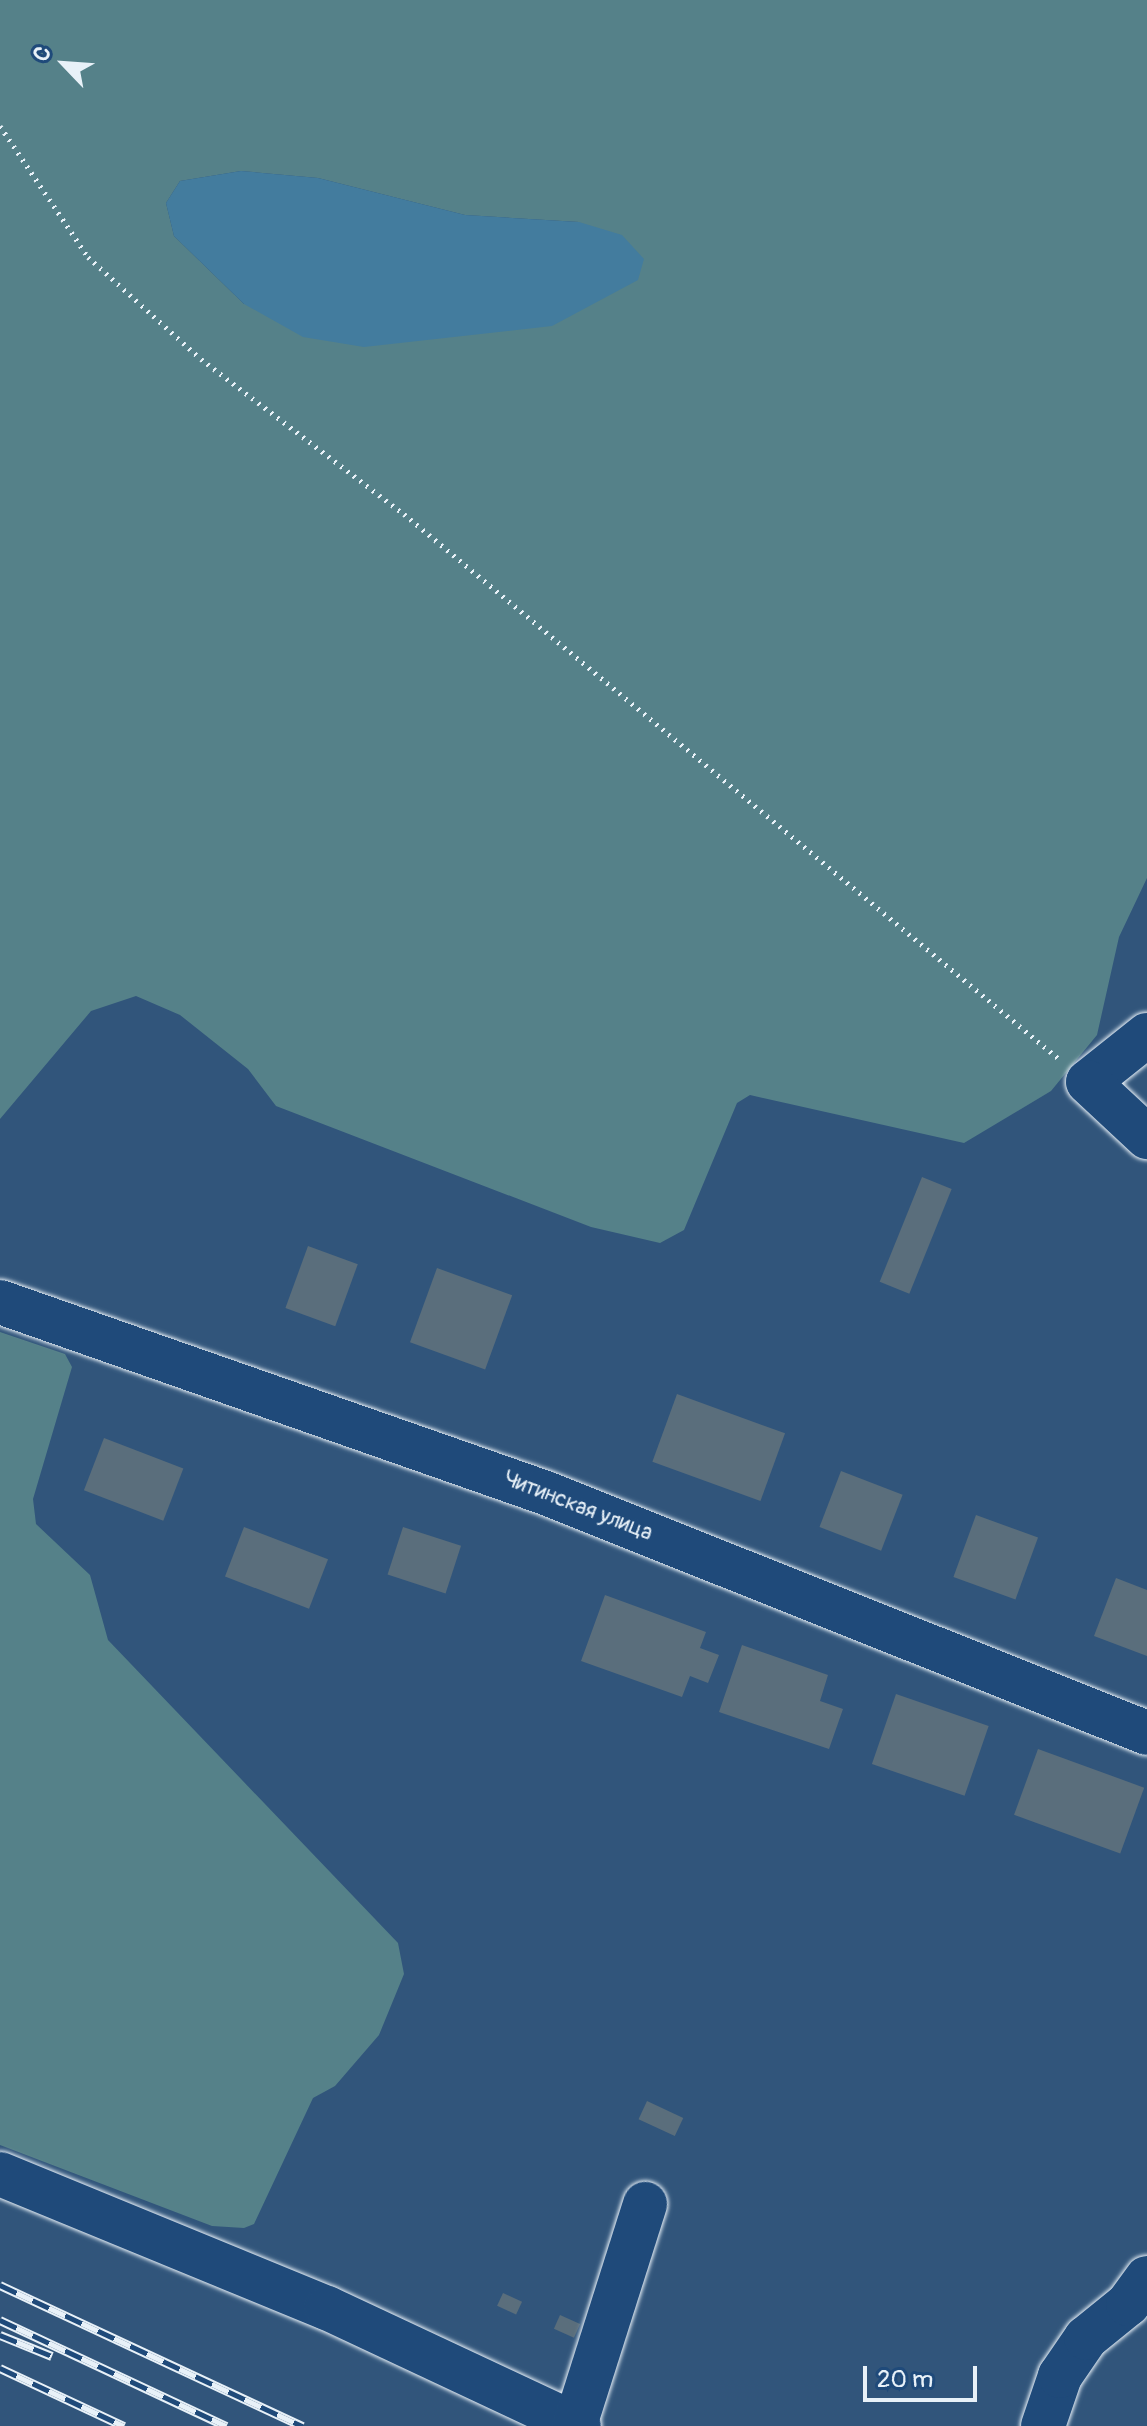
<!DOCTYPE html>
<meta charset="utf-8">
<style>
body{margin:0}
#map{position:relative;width:1147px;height:2426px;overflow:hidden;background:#31557b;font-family:Pangolin,sans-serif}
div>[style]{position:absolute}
.green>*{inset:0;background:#558189}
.water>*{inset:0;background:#437c9e}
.building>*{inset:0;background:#5a6e7c;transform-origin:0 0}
.path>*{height:5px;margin-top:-2.5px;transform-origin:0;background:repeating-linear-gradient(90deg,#e8f1f8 0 2px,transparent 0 8px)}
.roads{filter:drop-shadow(0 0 2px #e8f1f8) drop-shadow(0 0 2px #e8f1f8)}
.minor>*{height:44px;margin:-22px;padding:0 22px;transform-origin:22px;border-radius:22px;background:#1f4a7a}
.rail>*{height:9px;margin-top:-4.5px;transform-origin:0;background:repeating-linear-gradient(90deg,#1f4a7a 0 18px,#e8f1f8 0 36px);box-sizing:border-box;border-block:2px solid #e8f1f8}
span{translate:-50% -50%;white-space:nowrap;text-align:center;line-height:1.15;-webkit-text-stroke:6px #1f4a7a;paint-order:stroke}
.street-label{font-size:22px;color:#e8f1f8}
.north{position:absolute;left:24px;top:24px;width:80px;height:80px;-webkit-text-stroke:6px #1f4a7a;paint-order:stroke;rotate:295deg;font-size:22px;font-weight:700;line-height:32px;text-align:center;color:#e8f1f8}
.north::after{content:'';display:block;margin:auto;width:28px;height:36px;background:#e8f1f8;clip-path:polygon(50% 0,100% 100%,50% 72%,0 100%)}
.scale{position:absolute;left:863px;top:2366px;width:114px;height:36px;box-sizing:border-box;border:4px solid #e8f1f8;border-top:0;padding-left:10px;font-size:24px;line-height:28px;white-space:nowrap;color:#e8f1f8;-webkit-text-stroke:6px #1f4a7a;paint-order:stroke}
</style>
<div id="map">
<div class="green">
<div style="clip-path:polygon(evenodd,0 0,1147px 0,1147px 878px,1119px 937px,1097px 1035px,1051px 1091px,964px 1143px,750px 1095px,737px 1103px,684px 1230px,660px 1243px,591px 1227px,276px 1106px,248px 1069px,180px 1015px,136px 996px,91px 1011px,0 1119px,0 0,241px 171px,318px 178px,465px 215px,579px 222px,244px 304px,174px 236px,166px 203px,180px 181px,241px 171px)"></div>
<div style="clip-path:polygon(0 1332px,65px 1354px,72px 1367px,33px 1499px,36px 1524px,90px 1575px,108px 1640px,398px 1943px,404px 1974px,379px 2035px,335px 2086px,313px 2098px,254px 2224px,244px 2228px,212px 2226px,0 2145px)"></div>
</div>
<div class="water">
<div style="clip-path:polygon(241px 171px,318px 178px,465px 215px,579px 222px,622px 235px,644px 259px,638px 280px,552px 326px,364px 347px,303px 337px,244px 304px,174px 236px,166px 203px,180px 181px)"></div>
</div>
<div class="building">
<div style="left:922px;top:1177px;width:32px;height:113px;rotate:22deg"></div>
<div style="left:308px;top:1246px;width:53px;height:66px;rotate:20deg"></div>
<div style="left:437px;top:1268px;width:80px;height:79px;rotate:20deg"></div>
<div style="left:677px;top:1394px;width:115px;height:72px;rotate:20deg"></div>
<div style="left:104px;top:1438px;width:85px;height:56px;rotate:21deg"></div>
<div style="left:841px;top:1471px;width:66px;height:60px;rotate:21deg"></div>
<div style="left:976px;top:1515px;width:66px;height:66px;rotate:20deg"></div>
<div style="left:244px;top:1527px;width:90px;height:53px;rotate:21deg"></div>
<div style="left:403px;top:1527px;width:61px;height:50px;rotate:18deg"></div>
<div style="clip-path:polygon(1116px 1578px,1147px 1590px,1147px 1656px,1094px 1636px)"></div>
<div style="clip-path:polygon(605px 1595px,706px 1632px,700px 1648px,719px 1655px,708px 1683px,690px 1676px,682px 1697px,581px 1661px)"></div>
<div style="clip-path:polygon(742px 1645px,828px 1675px,820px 1701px,843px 1709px,829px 1749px,719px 1712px)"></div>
<div style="left:896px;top:1694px;width:98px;height:74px;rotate:19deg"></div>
<div style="left:1038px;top:1749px;width:113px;height:70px;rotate:20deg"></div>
<div style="left:647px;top:2101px;width:40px;height:20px;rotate:25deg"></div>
<div style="left:503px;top:2293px;width:21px;height:14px;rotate:25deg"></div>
<div style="left:560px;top:2315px;width:22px;height:15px;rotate:24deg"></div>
</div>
<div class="path">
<div style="left:0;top:126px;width:158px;rotate:56.1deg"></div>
<div style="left:88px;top:257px;width:152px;rotate:42.1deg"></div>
<div style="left:201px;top:359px;width:255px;rotate:37.4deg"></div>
<div style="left:404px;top:514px;width:852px;rotate:39.76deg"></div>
</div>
<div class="roads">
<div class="minor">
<div style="left:1147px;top:1035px;width:75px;rotate:141.5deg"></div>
<div style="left:1088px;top:1082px;width:81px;rotate:43deg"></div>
<div style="left:0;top:1302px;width:575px;rotate:19.29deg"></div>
<div style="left:543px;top:1492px;width:650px;rotate:21.75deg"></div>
<div style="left:0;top:2174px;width:353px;rotate:22.3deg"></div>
<div style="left:327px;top:2308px;width:278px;rotate:25.1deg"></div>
<div style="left:575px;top:2425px;width:232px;rotate:-72.4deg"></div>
<div style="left:1043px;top:2426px;width:53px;rotate:-71.2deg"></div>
<div style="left:1060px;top:2376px;width:46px;rotate:-55.6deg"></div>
<div style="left:1086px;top:2338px;width:54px;rotate:-39deg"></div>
<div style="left:1128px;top:2304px;width:32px;rotate:-54deg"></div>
</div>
</div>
<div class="rail">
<div style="left:0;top:2285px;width:334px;rotate:25deg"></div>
<div style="left:0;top:2320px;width:250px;rotate:25.1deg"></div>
<div style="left:0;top:2335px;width:56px;rotate:22deg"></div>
<div style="left:0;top:2368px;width:137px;rotate:25.1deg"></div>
</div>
<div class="street-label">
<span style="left:578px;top:1506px;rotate:21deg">Читинская улица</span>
</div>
<div class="north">С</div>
<div class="scale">20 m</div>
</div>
